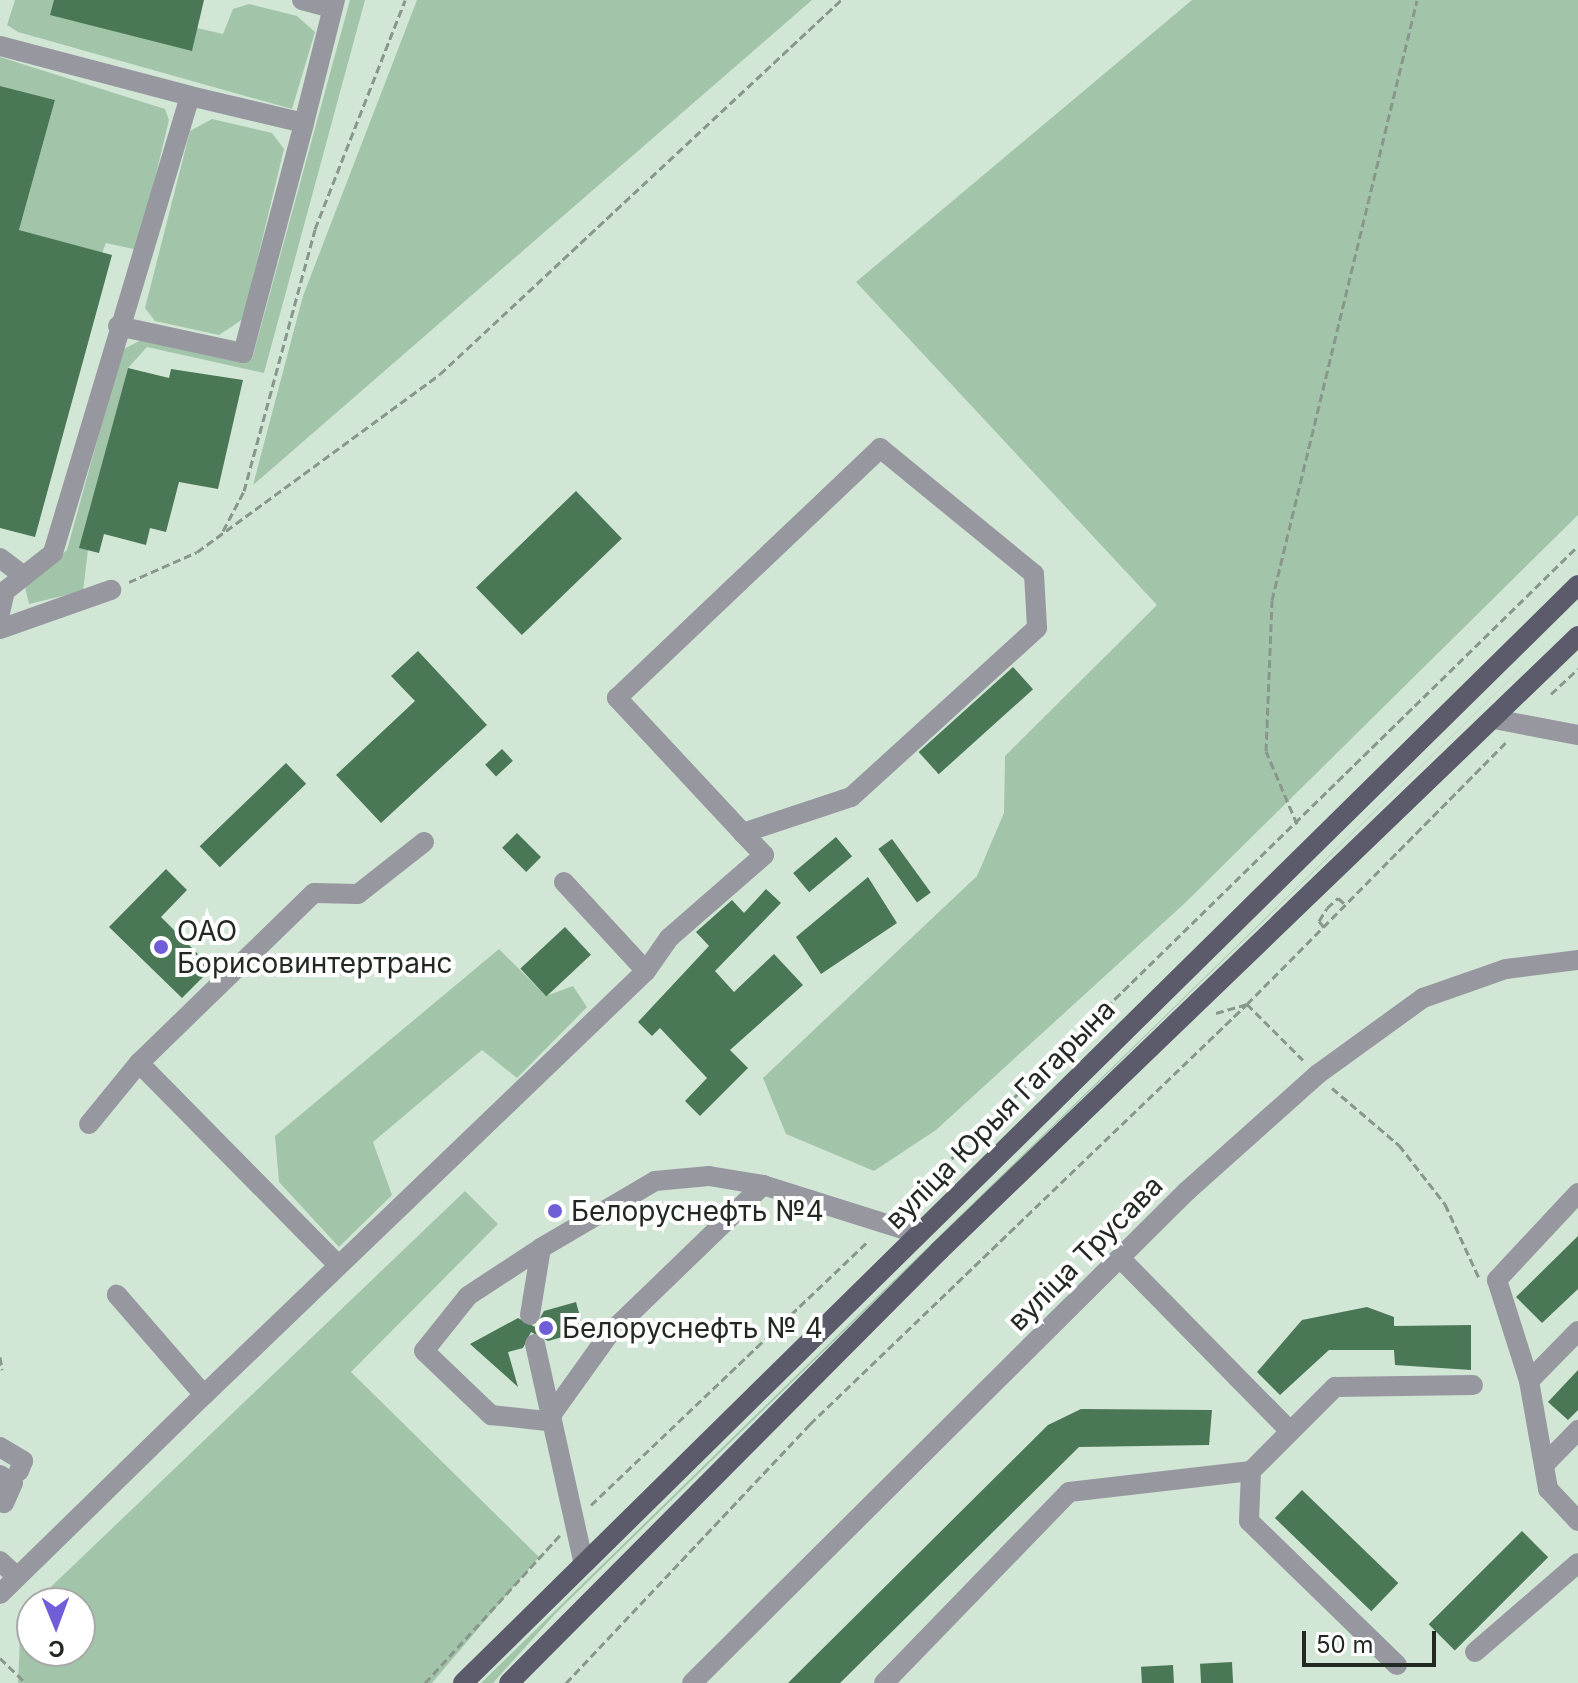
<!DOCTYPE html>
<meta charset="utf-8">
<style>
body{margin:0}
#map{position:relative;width:1578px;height:1683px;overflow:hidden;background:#d2e6d6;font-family:Inter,sans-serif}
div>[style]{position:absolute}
.green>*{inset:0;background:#a2c5aa}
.building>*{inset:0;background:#4a7755;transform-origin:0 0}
.path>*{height:3px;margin-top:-1.5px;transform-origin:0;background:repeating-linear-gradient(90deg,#88968b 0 8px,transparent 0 12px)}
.minor>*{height:20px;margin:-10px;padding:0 10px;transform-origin:10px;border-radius:10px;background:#9797a0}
.major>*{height:20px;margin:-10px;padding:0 10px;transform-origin:10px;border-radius:10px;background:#5b5b6b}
.dots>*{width:22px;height:22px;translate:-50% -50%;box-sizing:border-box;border:4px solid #fff;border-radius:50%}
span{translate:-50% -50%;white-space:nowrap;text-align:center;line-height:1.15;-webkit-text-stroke:8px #fff;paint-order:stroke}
.poi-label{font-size:28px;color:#222923}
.left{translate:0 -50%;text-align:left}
.street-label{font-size:28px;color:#222923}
.north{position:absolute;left:16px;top:1587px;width:80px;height:80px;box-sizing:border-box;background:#fff;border:2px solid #a7a9a7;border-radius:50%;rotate:179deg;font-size:22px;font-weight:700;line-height:32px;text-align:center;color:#222923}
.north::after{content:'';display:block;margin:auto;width:28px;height:36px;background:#6f5ed8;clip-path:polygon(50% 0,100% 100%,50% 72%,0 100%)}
.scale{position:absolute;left:1302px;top:1631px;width:134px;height:36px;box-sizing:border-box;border:4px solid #222923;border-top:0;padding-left:10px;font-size:24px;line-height:28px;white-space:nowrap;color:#222923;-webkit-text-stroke:6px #fff;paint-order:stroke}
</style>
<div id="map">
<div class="green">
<div style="clip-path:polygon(15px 0,54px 0,192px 50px,197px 28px,223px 34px,233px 9px,249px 4px,297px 16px,315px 32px,292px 109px,18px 32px,7px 25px)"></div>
<div style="clip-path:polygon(350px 0,365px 0,264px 373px,147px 347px,128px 368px,80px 547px,88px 550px,83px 591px,29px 604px,25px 587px,67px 550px,122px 350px,145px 338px,252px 359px)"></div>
<div style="clip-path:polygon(417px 0,812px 0,253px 485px,303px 296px)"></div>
<div style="clip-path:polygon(1192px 0,1578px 0,1578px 515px,1185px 903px,936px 1130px,874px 1171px,786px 1134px,763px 1078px,977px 876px,1004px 813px,1005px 756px,1157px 605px,856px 282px)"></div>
<div style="clip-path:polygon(0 57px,165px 109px,169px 120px,138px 250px,106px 243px,102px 253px,19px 230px,55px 100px,0 86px)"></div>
<div style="clip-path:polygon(212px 119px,272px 133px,284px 149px,243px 319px,219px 335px,155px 321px,145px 308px,190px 131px)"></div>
<div style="clip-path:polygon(1578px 613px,556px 1613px,493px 1683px,481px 1683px)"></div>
<div style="clip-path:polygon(499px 949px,546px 996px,573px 986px,587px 1007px,517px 1078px,482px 1050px,373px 1142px,392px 1195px,339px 1247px,279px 1182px,275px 1136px)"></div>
<div style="clip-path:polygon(465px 1191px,498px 1224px,351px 1372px,539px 1557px,432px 1683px,18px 1683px,21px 1615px,32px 1605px,32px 1651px,80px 1651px,80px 1603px,34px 1603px)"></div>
</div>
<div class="building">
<div style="clip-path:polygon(54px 0,204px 0,192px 51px,50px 15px)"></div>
<div style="clip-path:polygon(0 86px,55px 100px,19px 230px,112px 255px,35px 537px,0 528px)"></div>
<div style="clip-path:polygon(128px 368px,169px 378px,171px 369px,243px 380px,218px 489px,179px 482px,166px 532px,150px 528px,146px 545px,104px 534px,99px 553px,79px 548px)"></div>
<div style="left:576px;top:491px;width:66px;height:139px;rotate:46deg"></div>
<div style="clip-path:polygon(418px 651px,487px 725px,381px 823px,336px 775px,415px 701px,391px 676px)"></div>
<div style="left:1013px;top:667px;width:30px;height:127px;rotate:48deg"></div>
<div style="left:502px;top:749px;width:16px;height:23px;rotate:47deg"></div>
<div style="left:286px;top:763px;width:29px;height:120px;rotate:46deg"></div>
<div style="left:517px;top:833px;width:34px;height:21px;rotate:45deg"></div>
<div style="left:836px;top:837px;width:25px;height:56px;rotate:50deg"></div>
<div style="left:892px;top:839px;width:66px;height:17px;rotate:54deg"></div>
<div style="clip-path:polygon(166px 869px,187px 890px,161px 917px,212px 968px,182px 998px,109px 927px)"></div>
<div style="clip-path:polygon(868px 877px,897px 923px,821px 974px,796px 937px)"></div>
<div style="clip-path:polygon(766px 889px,781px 903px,715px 971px,734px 992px,774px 954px,803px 985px,730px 1050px,748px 1068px,700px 1116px,685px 1101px,707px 1078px,660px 1028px,652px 1036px,638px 1022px,709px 946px,696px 932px,732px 900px,744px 913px)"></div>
<div style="left:565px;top:927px;width:38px;height:61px;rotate:47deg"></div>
<div style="clip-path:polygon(1578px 1236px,1578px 1289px,1542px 1323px,1516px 1297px)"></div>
<div style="clip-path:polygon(576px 1302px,584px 1331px,548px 1341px,531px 1332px,523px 1348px,508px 1352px,518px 1387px,470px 1344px,518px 1318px,535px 1327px,544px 1311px)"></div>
<div style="clip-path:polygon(1367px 1307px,1394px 1317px,1394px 1326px,1471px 1325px,1471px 1370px,1395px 1365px,1394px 1350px,1329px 1350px,1280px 1395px,1257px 1372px,1302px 1320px)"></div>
<div style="clip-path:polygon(1578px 1370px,1578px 1410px,1568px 1420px,1548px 1402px)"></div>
<div style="clip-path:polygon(1081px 1409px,1212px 1410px,1209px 1445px,1079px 1447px,840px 1683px,788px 1683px,1048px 1425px)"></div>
<div style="left:1302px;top:1490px;width:134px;height:39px;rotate:44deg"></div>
<div style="left:1522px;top:1531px;width:37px;height:132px;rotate:45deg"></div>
<div style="left:1232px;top:1662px;width:21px;height:32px;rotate:87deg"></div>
<div style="left:1173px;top:1665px;width:18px;height:32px;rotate:87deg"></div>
</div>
<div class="path">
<div style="left:223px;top:531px;width:45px;rotate:-62.3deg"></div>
<div style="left:244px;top:491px;width:271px;rotate:-74.8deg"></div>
<div style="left:315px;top:229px;width:246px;rotate:-68.5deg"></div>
<div style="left:129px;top:582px;width:74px;rotate:-23.8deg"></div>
<div style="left:197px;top:552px;width:301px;rotate:-36.2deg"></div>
<div style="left:440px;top:374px;width:548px;rotate:-43deg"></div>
<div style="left:1551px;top:694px;width:37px;rotate:-43deg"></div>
<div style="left:1297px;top:824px;width:79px;rotate:-113deg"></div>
<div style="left:1266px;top:751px;width:151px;rotate:-87.7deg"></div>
<div style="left:1272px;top:600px;width:617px;rotate:-76.41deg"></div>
<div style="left:1324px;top:927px;width:8px;rotate:-130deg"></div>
<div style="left:1319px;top:921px;width:15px;rotate:-58deg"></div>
<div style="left:1327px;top:908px;width:15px;rotate:-42deg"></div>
<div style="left:1338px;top:898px;width:9px;rotate:41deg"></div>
<div style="left:1216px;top:1013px;width:32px;rotate:-16deg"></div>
<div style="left:1247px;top:1004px;width:79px;rotate:45deg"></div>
<div style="left:1332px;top:1088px;width:88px;rotate:40.4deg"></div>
<div style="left:1399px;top:1145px;width:75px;rotate:52.1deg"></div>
<div style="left:1445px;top:1204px;width:81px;rotate:65.3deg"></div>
<div style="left:900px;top:1209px;width:948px;rotate:-44.36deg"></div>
<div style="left:0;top:1357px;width:13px;rotate:81deg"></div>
<div style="left:591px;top:1505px;width:384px;rotate:-43.6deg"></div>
<div style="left:0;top:1658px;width:36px;rotate:44deg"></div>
<div style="left:425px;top:1683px;width:200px;rotate:-47.6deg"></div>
<div style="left:566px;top:1683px;width:356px;rotate:-46.7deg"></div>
<div style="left:810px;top:1424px;width:606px;rotate:-43.86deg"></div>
<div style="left:1247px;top:1004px;width:370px;rotate:-45.3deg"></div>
</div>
<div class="minor">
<div style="left:302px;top:0;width:31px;rotate:15deg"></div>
<div style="left:0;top:46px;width:196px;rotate:14.7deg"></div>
<div style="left:190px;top:96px;width:477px;rotate:106.7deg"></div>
<div style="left:53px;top:553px;width:61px;rotate:141.6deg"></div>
<div style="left:5px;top:591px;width:22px;rotate:103deg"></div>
<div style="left:190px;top:96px;width:117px;rotate:13.3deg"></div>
<div style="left:304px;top:123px;width:127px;rotate:-75.9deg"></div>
<div style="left:118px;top:326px;width:128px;rotate:12.2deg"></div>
<div style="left:243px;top:353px;width:238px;rotate:-75.1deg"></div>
<div style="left:0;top:558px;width:30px;rotate:37deg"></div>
<div style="left:0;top:629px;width:118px;rotate:-19.4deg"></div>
<div style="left:1494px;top:719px;width:86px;rotate:10.8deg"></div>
<div style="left:646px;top:971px;width:40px;rotate:-55.1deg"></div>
<div style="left:669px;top:938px;width:126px;rotate:-41.1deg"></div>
<div style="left:764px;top:855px;width:30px;rotate:-134deg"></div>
<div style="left:743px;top:833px;width:185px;rotate:-133deg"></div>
<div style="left:617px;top:698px;width:363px;rotate:-43.5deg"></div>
<div style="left:880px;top:448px;width:199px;rotate:39.3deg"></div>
<div style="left:1034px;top:574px;width:54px;rotate:86.8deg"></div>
<div style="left:1037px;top:628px;width:251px;rotate:137.7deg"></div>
<div style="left:851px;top:797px;width:114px;rotate:161.6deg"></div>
<div style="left:139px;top:1063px;width:244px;rotate:-44.2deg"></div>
<div style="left:314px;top:893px;width:44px;rotate:1.3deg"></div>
<div style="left:358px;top:894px;width:84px;rotate:-38.2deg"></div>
<div style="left:89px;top:1124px;width:79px;rotate:-50.7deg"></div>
<div style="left:139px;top:1063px;width:284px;rotate:45.4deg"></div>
<div style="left:1578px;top:1193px;width:119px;rotate:133deg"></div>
<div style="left:1497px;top:1280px;width:106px;rotate:72.4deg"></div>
<div style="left:1529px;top:1381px;width:110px;rotate:80deg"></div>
<div style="left:1548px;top:1489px;width:44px;rotate:46.8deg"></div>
<div style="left:541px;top:1248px;width:87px;rotate:146.7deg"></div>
<div style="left:468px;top:1296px;width:70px;rotate:128.7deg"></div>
<div style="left:424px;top:1351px;width:93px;rotate:43.7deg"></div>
<div style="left:491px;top:1415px;width:56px;rotate:6.1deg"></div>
<div style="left:547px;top:1421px;width:108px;rotate:-54.4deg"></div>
<div style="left:610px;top:1333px;width:213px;rotate:-44deg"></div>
<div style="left:1120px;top:1258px;width:243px;rotate:45.5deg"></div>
<div style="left:530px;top:1315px;width:68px;rotate:-80.7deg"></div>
<div style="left:541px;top:1248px;width:132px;rotate:-30.4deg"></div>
<div style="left:655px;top:1181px;width:54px;rotate:-5.3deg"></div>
<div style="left:709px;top:1176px;width:55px;rotate:9.5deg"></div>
<div style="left:763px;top:1185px;width:163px;rotate:17.5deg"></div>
<div style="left:535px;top:1344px;width:222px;rotate:77.5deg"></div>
<div style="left:1529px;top:1381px;width:70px;rotate:-45.6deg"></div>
<div style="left:204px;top:1395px;width:612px;rotate:-43.81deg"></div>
<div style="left:646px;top:971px;width:121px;rotate:-132.7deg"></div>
<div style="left:0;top:1447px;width:27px;rotate:31deg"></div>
<div style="left:23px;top:1461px;width:11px;rotate:112deg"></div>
<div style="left:1544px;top:1465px;width:49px;rotate:-45.8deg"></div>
<div style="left:0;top:1475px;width:15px;rotate:32deg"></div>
<div style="left:13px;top:1483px;width:22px;rotate:114deg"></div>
<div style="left:0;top:1561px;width:23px;rotate:43deg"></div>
<div style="left:0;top:1594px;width:285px;rotate:-44.3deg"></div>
<div style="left:204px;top:1395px;width:133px;rotate:-131deg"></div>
<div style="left:1475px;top:1652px;width:136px;rotate:-40.8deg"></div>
<div style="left:1397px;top:1665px;width:206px;rotate:-135.8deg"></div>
<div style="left:1249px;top:1521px;width:50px;rotate:-87.7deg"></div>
<div style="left:1251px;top:1471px;width:119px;rotate:-45deg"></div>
<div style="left:1335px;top:1387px;width:138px;rotate:-0.8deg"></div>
<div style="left:692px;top:1683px;width:698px;rotate:-44.83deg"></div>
<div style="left:1187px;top:1191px;width:176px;rotate:-41.8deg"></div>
<div style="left:1318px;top:1074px;width:130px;rotate:-35.9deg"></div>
<div style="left:1423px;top:998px;width:88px;rotate:-19.3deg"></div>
<div style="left:1506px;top:969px;width:73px;rotate:-7.1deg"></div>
<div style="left:884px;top:1683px;width:266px;rotate:-45.9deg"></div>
<div style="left:1069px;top:1492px;width:183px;rotate:-6.6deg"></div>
</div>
<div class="major">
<div style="left:463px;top:1683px;width:1565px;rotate:-44.56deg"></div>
<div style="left:509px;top:1683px;width:610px;rotate:-45.13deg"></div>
<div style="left:939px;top:1251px;width:887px;rotate:-43.9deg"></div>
</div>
<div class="dots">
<div style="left:161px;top:947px;background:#6f5ed8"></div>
<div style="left:555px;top:1211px;background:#6f5ed8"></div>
<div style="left:546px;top:1328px;background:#6f5ed8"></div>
</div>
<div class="poi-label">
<span class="left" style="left:177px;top:947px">ОАО<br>Борисовинтертранс</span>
<span class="left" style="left:571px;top:1211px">Белоруснефть №4</span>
<span class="left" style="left:562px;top:1328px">Белоруснефть № 4</span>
</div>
<div class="street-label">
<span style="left:1000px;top:1114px;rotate:-45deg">вуліца Юрыя Гагарына</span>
<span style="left:1085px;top:1253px;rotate:-45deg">вуліца Трусава</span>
</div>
<div class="north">С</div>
<div class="scale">50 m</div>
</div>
